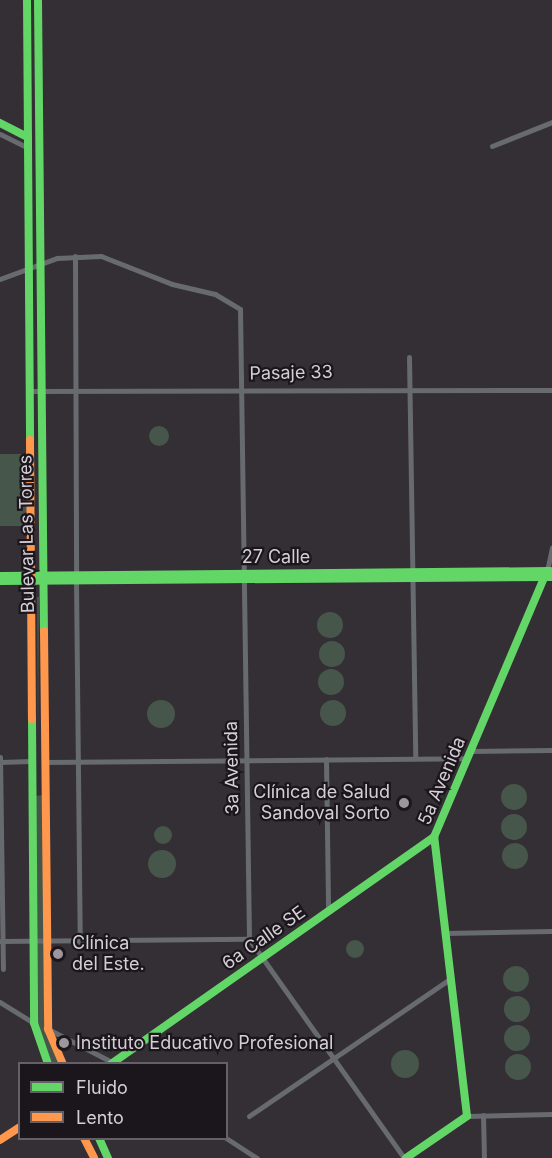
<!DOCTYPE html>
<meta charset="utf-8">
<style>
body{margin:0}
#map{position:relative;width:552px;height:1158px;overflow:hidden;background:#342e35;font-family:Inter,sans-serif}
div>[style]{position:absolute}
.green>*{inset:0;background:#47564a;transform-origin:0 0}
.round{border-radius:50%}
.street>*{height:5px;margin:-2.5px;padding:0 2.5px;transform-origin:2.5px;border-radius:2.5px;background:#676a6f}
.fast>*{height:8px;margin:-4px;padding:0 4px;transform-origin:4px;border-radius:4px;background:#63d668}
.slow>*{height:8px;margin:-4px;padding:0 4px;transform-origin:4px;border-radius:4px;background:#ff974d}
.dots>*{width:16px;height:16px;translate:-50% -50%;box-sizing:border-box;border:3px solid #1b161c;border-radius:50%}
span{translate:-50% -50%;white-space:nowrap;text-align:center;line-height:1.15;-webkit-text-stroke:4.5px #1b161c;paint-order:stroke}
.street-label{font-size:18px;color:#d5ced7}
.poi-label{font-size:18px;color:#d5ced7}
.right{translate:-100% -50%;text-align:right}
.left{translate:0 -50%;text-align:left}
.legend{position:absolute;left:18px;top:1062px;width:210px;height:78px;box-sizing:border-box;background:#1b161c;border:2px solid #656067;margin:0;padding:8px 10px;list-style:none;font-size:18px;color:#d5ced7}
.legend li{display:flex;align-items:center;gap:12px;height:30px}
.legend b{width:30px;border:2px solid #656067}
</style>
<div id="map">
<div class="green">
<div class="round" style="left:149px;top:426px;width:20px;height:20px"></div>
<div style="left:0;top:454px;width:27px;height:72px"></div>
<div style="clip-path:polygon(37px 597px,39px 597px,38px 744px)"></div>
<div class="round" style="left:317px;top:612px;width:26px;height:26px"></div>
<div class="round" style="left:319px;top:641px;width:26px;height:26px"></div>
<div class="round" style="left:318px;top:669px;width:26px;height:26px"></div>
<div class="round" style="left:147px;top:700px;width:28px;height:28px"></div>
<div class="round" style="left:320px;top:700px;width:26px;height:26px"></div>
<div class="round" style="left:501px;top:784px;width:26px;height:26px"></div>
<div style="clip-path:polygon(44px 795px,44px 1029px,60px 1063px,50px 1063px,37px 1032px,34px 796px)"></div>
<div class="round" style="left:501px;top:814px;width:26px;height:26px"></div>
<div class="round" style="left:154px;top:826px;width:18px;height:18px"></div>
<div class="round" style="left:502px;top:843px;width:26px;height:26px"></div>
<div class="round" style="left:148px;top:850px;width:28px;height:28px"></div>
<div class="round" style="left:346px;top:940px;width:18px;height:18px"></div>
<div class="round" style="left:503px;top:966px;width:26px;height:26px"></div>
<div class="round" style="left:504px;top:996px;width:26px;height:26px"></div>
<div class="round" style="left:504px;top:1025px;width:26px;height:26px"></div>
<div class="round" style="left:391px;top:1050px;width:28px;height:28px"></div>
<div class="round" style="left:505px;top:1054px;width:26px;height:26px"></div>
</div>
<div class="street">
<div style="left:0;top:134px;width:30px;rotate:26deg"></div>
<div style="left:492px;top:146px;width:65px;rotate:-21.8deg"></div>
<div style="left:75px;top:256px;width:318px;rotate:89.8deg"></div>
<div style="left:0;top:279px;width:61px;rotate:-20.2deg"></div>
<div style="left:57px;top:258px;width:44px;rotate:-2.6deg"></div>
<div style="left:101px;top:256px;width:76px;rotate:21.5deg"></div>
<div style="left:172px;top:284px;width:44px;rotate:13.1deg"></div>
<div style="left:215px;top:294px;width:29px;rotate:31deg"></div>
<div style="left:240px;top:309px;width:630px;rotate:89.18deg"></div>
<div style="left:249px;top:939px;width:268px;rotate:54.7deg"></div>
<div style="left:409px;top:357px;width:401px;rotate:89.1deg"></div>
<div style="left:30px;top:391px;width:522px;rotate:-0.11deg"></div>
<div style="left:547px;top:571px;width:24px;rotate:-78deg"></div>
<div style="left:76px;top:581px;width:361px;rotate:89.4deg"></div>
<div style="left:471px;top:751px;width:81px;rotate:-0.7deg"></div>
<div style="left:0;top:757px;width:212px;rotate:89.2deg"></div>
<div style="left:326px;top:759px;width:152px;rotate:89.2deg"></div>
<div style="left:0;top:762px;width:31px;rotate:-2deg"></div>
<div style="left:45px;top:762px;width:423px;rotate:-0.5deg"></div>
<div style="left:446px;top:933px;width:106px;rotate:-1.1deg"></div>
<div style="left:0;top:941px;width:249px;rotate:-0.5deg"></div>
<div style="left:0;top:1002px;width:40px;rotate:32deg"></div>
<div style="left:48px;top:1029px;width:74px;rotate:27.3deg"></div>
<div style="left:483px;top:1115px;width:43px;rotate:88.7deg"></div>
<div style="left:249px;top:1116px;width:245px;rotate:-34.3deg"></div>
<div style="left:467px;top:1116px;width:85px;rotate:-1.3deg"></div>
<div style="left:226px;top:1138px;width:37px;rotate:33deg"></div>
</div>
<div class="fast">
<div style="left:27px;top:0;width:440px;rotate:89.6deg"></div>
<div style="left:38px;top:0;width:631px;rotate:89.46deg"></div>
<div style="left:0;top:123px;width:31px;rotate:27deg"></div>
<div style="left:0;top:576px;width:550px;rotate:-0.52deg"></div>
<div style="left:0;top:581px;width:552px;rotate:-0.42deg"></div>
<div style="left:32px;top:719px;width:304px;rotate:89.6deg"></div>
<div style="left:34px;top:1023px;width:43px;rotate:71.1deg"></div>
<div style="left:111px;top:1064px;width:395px;rotate:-35.1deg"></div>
<div style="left:99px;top:1138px;width:22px;rotate:66deg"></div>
<div style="left:406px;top:1158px;width:74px;rotate:-34.5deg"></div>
<div style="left:467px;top:1116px;width:281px;rotate:-96.7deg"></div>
<div style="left:434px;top:837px;width:289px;rotate:-67deg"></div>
</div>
<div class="slow">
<div style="left:30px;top:440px;width:279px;rotate:89.6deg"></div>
<div style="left:44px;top:631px;width:398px;rotate:89.4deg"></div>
<div style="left:48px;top:1029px;width:38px;rotate:67deg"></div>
<div style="left:84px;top:1138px;width:22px;rotate:63deg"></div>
<div style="left:0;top:1140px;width:24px;rotate:-33deg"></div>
</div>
<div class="dots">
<div style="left:404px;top:803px;background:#9d969e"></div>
<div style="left:58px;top:954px;background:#9d969e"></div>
<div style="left:64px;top:1043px;background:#9d969e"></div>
</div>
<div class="street-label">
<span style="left:291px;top:373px;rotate:-1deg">Pasaje 33</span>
<span style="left:27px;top:534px;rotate:-91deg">Bulevar Las Torres</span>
<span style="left:276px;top:557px">27 Calle</span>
<span style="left:232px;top:768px;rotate:-91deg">3a Avenida</span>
<span style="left:442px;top:781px;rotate:-67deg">5a Avenida</span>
<span style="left:264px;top:938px;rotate:-35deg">6a Calle SE</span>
</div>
<div class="poi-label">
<span class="right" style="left:390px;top:803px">Clínica de Salud<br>Sandoval Sorto</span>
<span class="left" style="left:72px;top:954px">Clínica<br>del Este.</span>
<span class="left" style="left:76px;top:1043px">Instituto Educativo Profesional</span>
</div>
<ul class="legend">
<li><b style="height:8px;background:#63d668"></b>Fluido</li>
<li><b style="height:8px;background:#ff974d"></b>Lento</li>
</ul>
</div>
